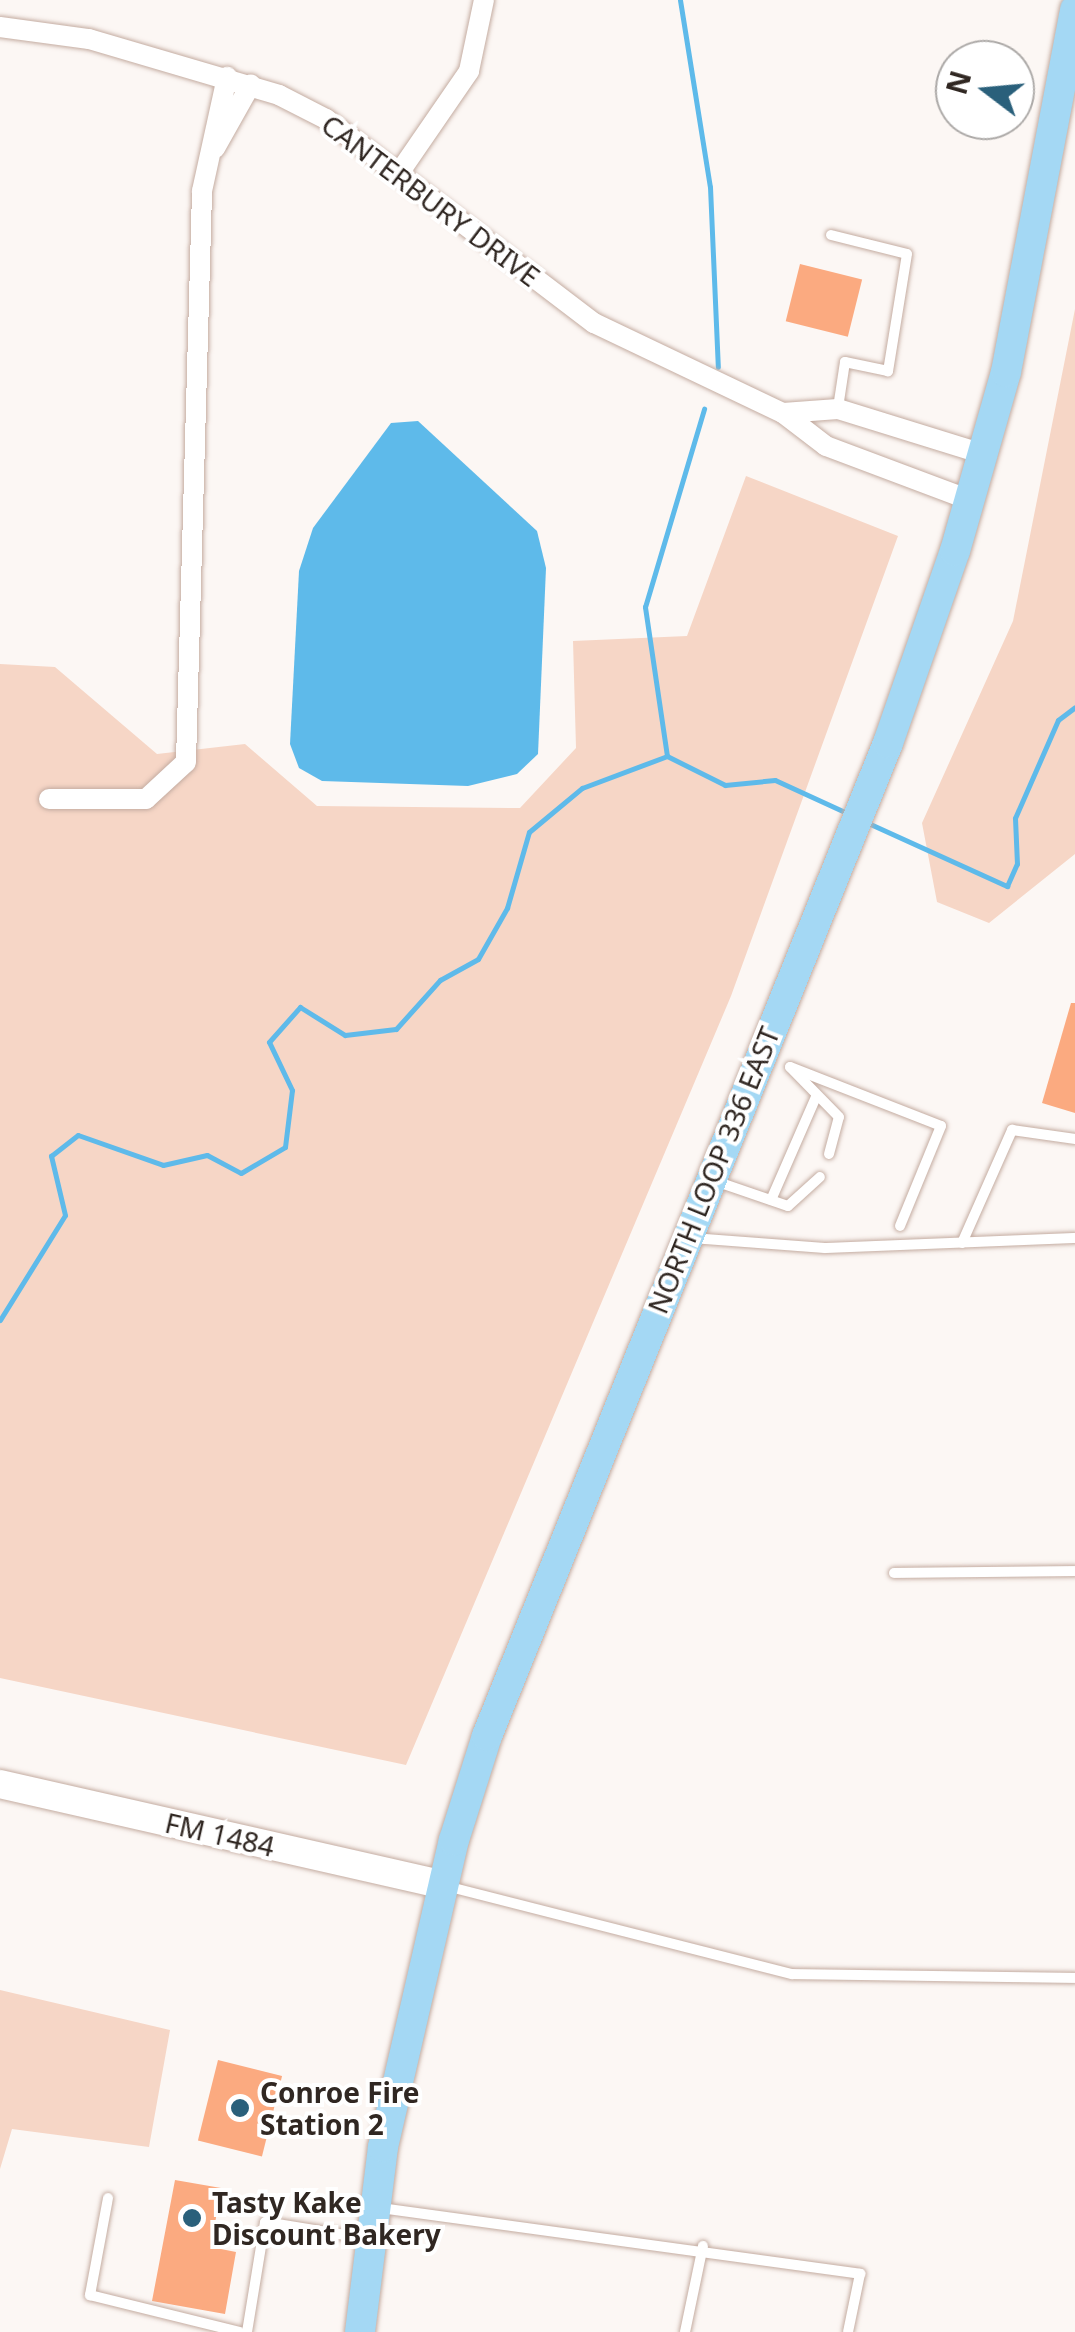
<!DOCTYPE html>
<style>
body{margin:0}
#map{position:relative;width:1075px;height:2332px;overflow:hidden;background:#fcf7f4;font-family:"Noto Sans",sans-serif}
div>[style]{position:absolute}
.green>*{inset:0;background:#f6d6c6}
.water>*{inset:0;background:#5ebaea}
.stream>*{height:5px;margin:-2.5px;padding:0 2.5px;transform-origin:2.5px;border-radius:2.5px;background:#5ebaea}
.building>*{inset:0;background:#fbaa80;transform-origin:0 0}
.roads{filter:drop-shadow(0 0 2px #c4aca1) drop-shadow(0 0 2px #c4aca1)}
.lane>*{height:10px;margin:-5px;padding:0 5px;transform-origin:5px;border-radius:5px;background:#fff}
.street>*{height:20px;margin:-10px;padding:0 10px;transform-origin:10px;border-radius:10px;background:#fff}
.secondary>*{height:28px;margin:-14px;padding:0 14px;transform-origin:14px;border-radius:14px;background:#fff}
.primary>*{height:30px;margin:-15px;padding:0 15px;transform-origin:15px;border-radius:15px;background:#a4d8f4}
.dots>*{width:28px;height:28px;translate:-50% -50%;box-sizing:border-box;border:5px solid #fff;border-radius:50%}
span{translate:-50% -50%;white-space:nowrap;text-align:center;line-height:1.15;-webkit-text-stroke:8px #fff;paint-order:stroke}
.street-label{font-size:28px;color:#302722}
.poi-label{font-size:28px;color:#302722;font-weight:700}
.left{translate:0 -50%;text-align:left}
.north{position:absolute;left:935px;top:40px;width:100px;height:100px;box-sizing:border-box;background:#fff;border:2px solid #aca9a7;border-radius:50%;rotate:286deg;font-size:28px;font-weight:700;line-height:40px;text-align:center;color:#302722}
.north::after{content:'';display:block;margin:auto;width:35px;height:45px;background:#2a607b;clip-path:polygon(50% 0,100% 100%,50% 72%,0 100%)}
</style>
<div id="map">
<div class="green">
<div style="clip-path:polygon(1075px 309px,1075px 854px,989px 923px,937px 902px,922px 823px,1013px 621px)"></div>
<div style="clip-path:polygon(746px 476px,898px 536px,731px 996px,406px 1765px,0 1678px,0 664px,55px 667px,157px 754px,245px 744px,317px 806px,520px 808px,576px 748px,573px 641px,687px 636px)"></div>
<div style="clip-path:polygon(0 1990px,170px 2030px,149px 2147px,12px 2129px,0 2169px)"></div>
</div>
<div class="water">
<div style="clip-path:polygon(418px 421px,537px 531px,546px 568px,538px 754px,517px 774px,468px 786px,322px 781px,299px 768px,290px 744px,299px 571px,313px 528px,391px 423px)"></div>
</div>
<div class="stream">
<div style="left:680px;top:0;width:189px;rotate:80.9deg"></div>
<div style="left:710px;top:187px;width:180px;rotate:87.5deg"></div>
<div style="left:667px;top:756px;width:65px;rotate:26.6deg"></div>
<div style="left:725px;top:785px;width:50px;rotate:-5.7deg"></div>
<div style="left:775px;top:780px;width:81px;rotate:24.7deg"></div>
<div style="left:667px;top:756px;width:151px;rotate:-98.4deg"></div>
<div style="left:645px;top:607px;width:207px;rotate:-73.4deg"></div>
<div style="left:868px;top:823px;width:153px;rotate:24.4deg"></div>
<div style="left:1007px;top:886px;width:24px;rotate:-66deg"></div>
<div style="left:1017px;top:864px;width:46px;rotate:-92.5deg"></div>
<div style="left:1015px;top:818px;width:107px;rotate:-66.3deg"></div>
<div style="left:1058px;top:720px;width:21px;rotate:-37deg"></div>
<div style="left:0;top:1320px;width:123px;rotate:-58.2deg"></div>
<div style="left:65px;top:1215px;width:61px;rotate:-103.3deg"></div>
<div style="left:51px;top:1156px;width:34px;rotate:-38deg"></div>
<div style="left:78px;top:1135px;width:90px;rotate:19.4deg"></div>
<div style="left:163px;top:1165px;width:45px;rotate:-12.8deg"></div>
<div style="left:207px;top:1155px;width:38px;rotate:28deg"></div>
<div style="left:241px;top:1173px;width:51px;rotate:-30.6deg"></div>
<div style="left:285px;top:1147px;width:57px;rotate:-83deg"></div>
<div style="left:292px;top:1090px;width:53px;rotate:-115.6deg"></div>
<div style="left:269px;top:1042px;width:47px;rotate:-48.5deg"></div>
<div style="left:300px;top:1007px;width:53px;rotate:31.9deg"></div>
<div style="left:345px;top:1035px;width:51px;rotate:-6.7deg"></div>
<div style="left:396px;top:1029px;width:66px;rotate:-48.1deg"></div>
<div style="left:440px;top:980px;width:43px;rotate:-28.9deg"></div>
<div style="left:478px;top:959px;width:59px;rotate:-60.4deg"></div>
<div style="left:507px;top:908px;width:79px;rotate:-73.9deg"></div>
<div style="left:529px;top:832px;width:69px;rotate:-39.7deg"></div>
<div style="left:582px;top:788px;width:91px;rotate:-20.6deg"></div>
</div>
<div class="building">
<div style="left:800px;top:264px;width:64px;height:59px;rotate:14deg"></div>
<div style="clip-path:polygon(1071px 1003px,1075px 1003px,1075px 1113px,1042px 1103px)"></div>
<div style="left:218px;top:2060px;width:66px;height:83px;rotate:14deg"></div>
<div style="clip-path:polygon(175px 2180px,221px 2188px,211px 2247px,236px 2252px,225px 2314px,152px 2301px)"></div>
</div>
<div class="roads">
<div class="lane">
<div style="left:831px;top:235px;width:78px;rotate:14deg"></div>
<div style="left:907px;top:254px;width:119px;rotate:99.2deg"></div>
<div style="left:888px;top:371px;width:44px;rotate:-168.2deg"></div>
<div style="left:845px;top:362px;width:47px;rotate:98.7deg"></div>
<div style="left:829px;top:1154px;width:38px;rotate:-75deg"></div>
<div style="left:839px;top:1117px;width:70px;rotate:-134.4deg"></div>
<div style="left:790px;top:1067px;width:162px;rotate:21.3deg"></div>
<div style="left:941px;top:1126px;width:108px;rotate:112.3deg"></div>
<div style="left:715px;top:1181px;width:77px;rotate:18.9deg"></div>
<div style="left:788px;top:1206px;width:43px;rotate:-42.2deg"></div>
<div style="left:771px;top:1200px;width:112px;rotate:-66.4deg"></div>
<div style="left:692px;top:1238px;width:133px;rotate:4.3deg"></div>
<div style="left:825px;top:1248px;width:250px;rotate:-2.3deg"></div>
<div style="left:962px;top:1243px;width:124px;rotate:-66.1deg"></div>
<div style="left:1012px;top:1130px;width:64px;rotate:8.1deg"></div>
<div style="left:894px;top:1573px;width:181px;rotate:-0.6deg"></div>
<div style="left:446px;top:1886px;width:357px;rotate:14.3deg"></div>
<div style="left:792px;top:1974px;width:283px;rotate:0.8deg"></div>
<div style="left:108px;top:2198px;width:99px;rotate:100.5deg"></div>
<div style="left:90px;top:2295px;width:154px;rotate:13.9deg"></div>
<div style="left:380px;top:2208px;width:485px;rotate:7.8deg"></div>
<div style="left:860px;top:2274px;width:59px;rotate:101.7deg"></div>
<div style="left:247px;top:2332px;width:111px;rotate:-80.7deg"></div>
<div style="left:265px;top:2222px;width:106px;rotate:9.2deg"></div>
<div style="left:685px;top:2332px;width:88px;rotate:-78.2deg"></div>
</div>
<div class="street">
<div style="left:0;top:27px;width:90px;rotate:7.7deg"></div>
<div style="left:89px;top:39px;width:198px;rotate:16.4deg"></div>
<div style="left:279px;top:95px;width:53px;rotate:27.1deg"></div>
<div style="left:326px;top:119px;width:337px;rotate:37.3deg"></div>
<div style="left:594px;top:323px;width:209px;rotate:25.5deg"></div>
<div style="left:783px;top:413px;width:54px;rotate:37.5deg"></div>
<div style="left:826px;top:446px;width:154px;rotate:20.6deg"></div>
<div style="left:215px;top:148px;width:73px;rotate:-60.6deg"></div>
<div style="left:399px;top:173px;width:124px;rotate:-55.5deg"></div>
<div style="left:469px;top:71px;width:73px;rotate:-78.1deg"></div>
<div style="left:783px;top:413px;width:55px;rotate:-4.2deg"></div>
<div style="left:838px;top:409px;width:152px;rotate:17.2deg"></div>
<div style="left:49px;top:799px;width:97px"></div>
<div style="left:146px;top:799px;width:54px;rotate:-42.8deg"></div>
<div style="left:186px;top:762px;width:571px;rotate:-88.39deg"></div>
<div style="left:202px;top:191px;width:117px;rotate:-77.6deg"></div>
</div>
<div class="secondary">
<div style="left:0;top:1784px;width:452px;rotate:12.8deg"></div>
</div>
<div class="primary">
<div style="left:360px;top:2332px;width:186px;rotate:-82.9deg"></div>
<div style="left:383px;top:2147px;width:315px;rotate:-77deg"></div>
<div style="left:454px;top:1840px;width:109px;rotate:-72.4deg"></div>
<div style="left:487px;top:1736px;width:1071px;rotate:-68.01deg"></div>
<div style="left:888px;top:743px;width:203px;rotate:-70.8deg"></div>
<div style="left:955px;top:551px;width:186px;rotate:-74.1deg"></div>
<div style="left:1006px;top:372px;width:369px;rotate:-79.2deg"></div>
</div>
</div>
<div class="dots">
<div style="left:240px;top:2108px;background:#2a607b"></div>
<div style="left:192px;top:2218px;background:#2a607b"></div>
</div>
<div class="street-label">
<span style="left:431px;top:200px;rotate:37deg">CANTERBURY DRIVE</span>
<span style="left:713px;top:1170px;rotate:-68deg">NORTH LOOP 336 EAST</span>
<span style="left:220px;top:1834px;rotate:13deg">FM 1484</span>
</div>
<div class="poi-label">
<span class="left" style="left:260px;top:2108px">Conroe Fire<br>Station 2</span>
<span class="left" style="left:212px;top:2218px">Tasty Kake<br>Discount Bakery</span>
</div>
<div class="north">N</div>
</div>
